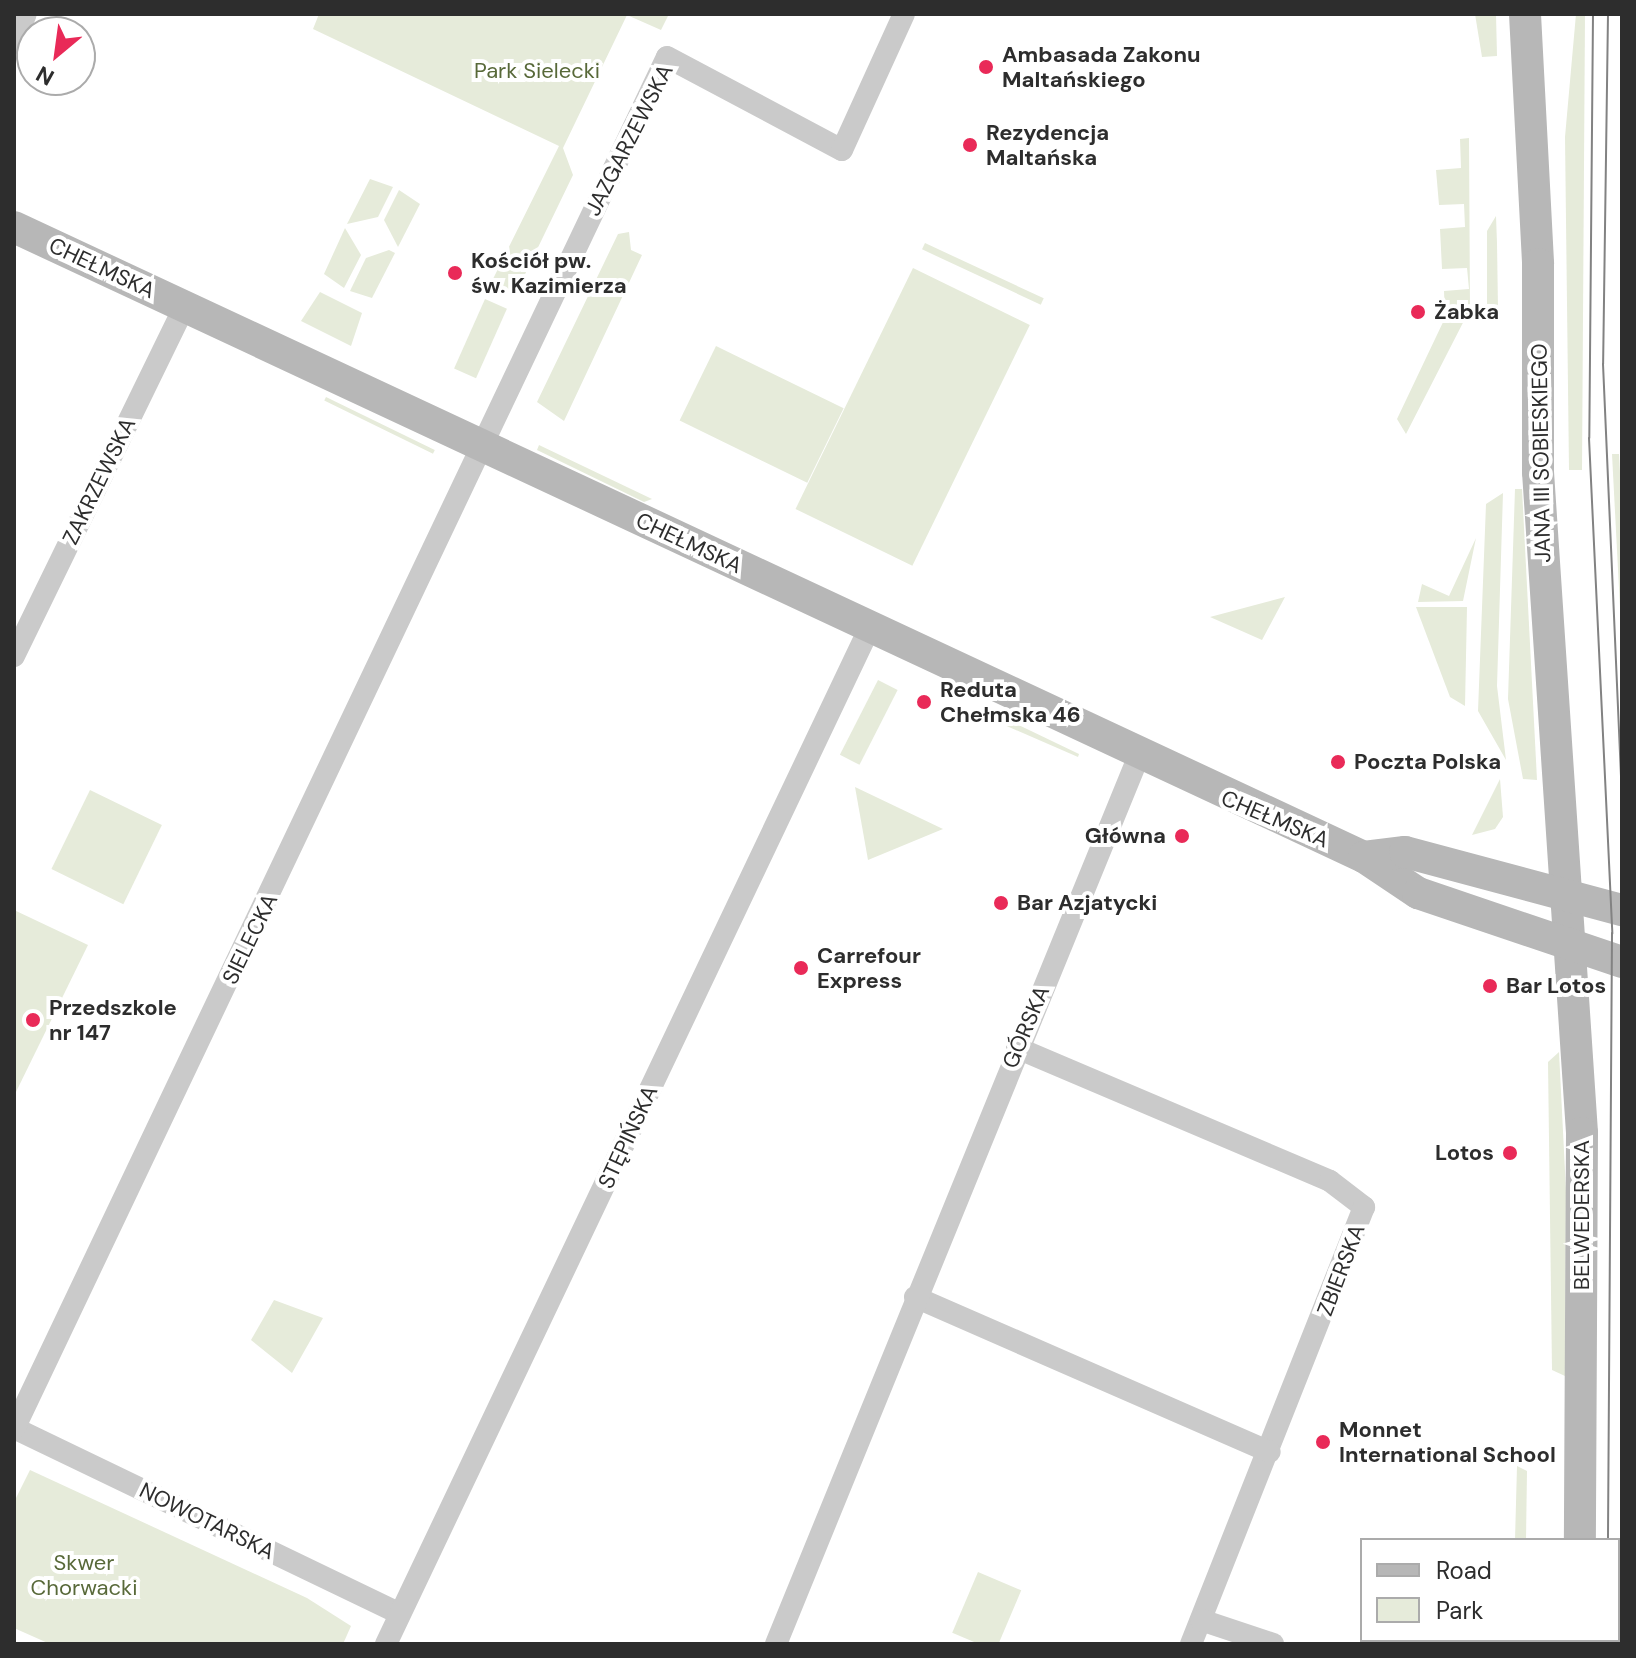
<!DOCTYPE html>
<meta charset="utf-8">
<style>
body{margin:0}
#map{position:relative;width:1636px;height:1658px;overflow:hidden;background:#fff;font-family:"DM Sans",sans-serif}
div>[style]{position:absolute}
.green>*{inset:0;background:#e6ebda;transform-origin:0 0}
.street>*{height:22px;margin:-11px;padding:0 11px;transform-origin:11px;border-radius:11px;background:#cacaca}
.secondary>*{height:32px;margin:-16px;padding:0 16px;transform-origin:16px;border-radius:16px;background:#b7b7b7}
.tram>*{height:2px;margin:-1px;padding:0 1px;transform-origin:1px;border-radius:1px;background:#828282}
.dots>*{width:22px;height:22px;translate:-50% -50%;box-sizing:border-box;border:4px solid #fff;border-radius:50%}
span{translate:-50% -50%;white-space:nowrap;text-align:center;line-height:1.15;-webkit-text-stroke:8px #fff;paint-order:stroke}
.poi-label{font-size:22px;color:#2d2d2d;font-weight:700}
.left{translate:0 -50%;text-align:left}
.right{translate:-100% -50%;text-align:right}
.park-label{font-size:22px;color:#586939}
.street-label{font-size:22px;color:#2d2d2d}
.frame{position:absolute;inset:0;border:16px solid #2d2d2d;pointer-events:none}
.legend{position:absolute;left:1360px;top:1538px;width:260px;height:104px;box-sizing:border-box;background:#fff;border:2px solid #ababab;margin:0;padding:10px 14px;list-style:none;font-size:24px;color:#2d2d2d}
.legend li{display:flex;align-items:center;gap:16px;height:40px}
.legend b{width:40px;border:2px solid #ababab}
.north{position:absolute;left:16px;top:16px;width:80px;height:80px;box-sizing:border-box;background:#fff;border:2px solid #ababab;border-radius:50%;rotate:209deg;font-size:22px;font-weight:700;line-height:32px;text-align:center;color:#2d2d2d}
.north::after{content:'';display:block;margin:auto;width:28px;height:36px;background:#e92a58;clip-path:polygon(50% 0,100% 100%,50% 72%,0 100%)}
</style>
<div id="map">
<div class="green">
<div style="clip-path:polygon(319px 14px,669px 14px,661px 30px,627px 15px,563px 148px,573px 175px,516px 293px,492px 281px,559px 146px,313px 29px)"></div>
<div style="clip-path:polygon(1475px 14px,1496px 14px,1497px 56px,1482px 57px)"></div>
<div style="clip-path:polygon(1576px 14px,1585px 14px,1582px 470px,1569px 470px,1565px 137px)"></div>
<div style="clip-path:polygon(1469px 138px,1470px 309px,1406px 434px,1397px 419px,1445px 318px,1444px 291px,1469px 289px,1467px 268px,1442px 269px,1440px 229px,1465px 227px,1464px 204px,1439px 205px,1436px 170px,1461px 168px,1460px 139px)"></div>
<div style="clip-path:polygon(370px 179px,393px 187px,378px 217px,347px 224px)"></div>
<div style="clip-path:polygon(399px 190px,420px 204px,398px 247px,384px 220px)"></div>
<div style="clip-path:polygon(1496px 216px,1497px 243px,1498px 309px,1487px 305px,1487px 231px)"></div>
<div style="clip-path:polygon(345px 228px,361px 255px,344px 288px,324px 274px)"></div>
<div style="clip-path:polygon(629px 232px,631px 250px,642px 255px,564px 421px,537px 402px,618px 234px)"></div>
<div style="left:925px;top:243px;width:131px;height:7px;rotate:25deg"></div>
<div style="clip-path:polygon(389px 250px,395px 253px,372px 298px,350px 291px,366px 258px)"></div>
<div style="left:913px;top:268px;width:130px;height:268px;rotate:26deg"></div>
<div style="clip-path:polygon(320px 292px,362px 313px,351px 346px,301px 321px)"></div>
<div style="left:485px;top:299px;width:24px;height:76px;rotate:24deg"></div>
<div style="left:716px;top:346px;width:142px;height:83px;rotate:26deg"></div>
<div style="left:326px;top:397px;width:121px;height:4px;rotate:26deg"></div>
<div style="clip-path:polygon(539px 445px,652px 499px,644px 502px,537px 450px)"></div>
<div style="clip-path:polygon(1612px 454px,1619px 454px,1622px 510px,1622px 646px)"></div>
<div style="clip-path:polygon(1515px 489px,1522px 489px,1537px 780px,1523px 779px,1508px 699px)"></div>
<div style="clip-path:polygon(1503px 493px,1497px 686px,1506px 760px,1478px 711px,1486px 504px)"></div>
<div style="clip-path:polygon(1476px 538px,1463px 601px,1418px 602px,1422px 584px,1449px 596px)"></div>
<div style="clip-path:polygon(1285px 597px,1262px 640px,1210px 617px)"></div>
<div style="clip-path:polygon(1416px 607px,1467px 607px,1465px 706px,1450px 697px)"></div>
<div style="left:878px;top:680px;width:22px;height:84px;rotate:27deg"></div>
<div style="clip-path:polygon(996px 714px,1079px 754px,1078px 757px,993px 720px)"></div>
<div style="clip-path:polygon(1500px 779px,1503px 817px,1495px 829px,1472px 835px)"></div>
<div style="clip-path:polygon(855px 787px,943px 829px,868px 860px)"></div>
<div style="left:90px;top:790px;width:80px;height:88px;rotate:26deg"></div>
<div style="clip-path:polygon(14px 910px,88px 945px,15px 1094px,14px 1094px)"></div>
<div style="clip-path:polygon(1559px 1052px,1566px 1191px,1565px 1376px,1552px 1370px,1548px 1062px)"></div>
<div style="clip-path:polygon(274px 1300px,323px 1318px,292px 1373px,251px 1340px)"></div>
<div style="clip-path:polygon(1517px 1466px,1527px 1471px,1526px 1540px,1515px 1540px)"></div>
<div style="clip-path:polygon(30px 1470px,307px 1598px,351px 1626px,343px 1644px,50px 1644px,14px 1628px,14px 1502px)"></div>
<div style="left:978px;top:1572px;width:47px;height:66px;rotate:23deg"></div>
</div>
<div class="street">
<div style="left:14px;top:43px;width:31px;rotate:-68deg"></div>
<div style="left:14px;top:656px;width:388px;rotate:-64deg"></div>
<div style="left:1017px;top:1048px;width:340px;rotate:23deg"></div>
<div style="left:1330px;top:1181px;width:43px;rotate:37.4deg"></div>
<div style="left:1364px;top:1207px;width:470px;rotate:111.6deg"></div>
<div style="left:915px;top:1297px;width:387px;rotate:23.6deg"></div>
<div style="left:14px;top:1428px;width:428px;rotate:25.7deg"></div>
<div style="left:14px;top:1429px;width:1519px;rotate:-64.55deg"></div>
<div style="left:667px;top:57px;width:198px;rotate:28deg"></div>
<div style="left:842px;top:150px;width:149px;rotate:-65.5deg"></div>
<div style="left:1201px;top:1620px;width:76px;rotate:18.4deg"></div>
<div style="left:386px;top:1644px;width:1124px;rotate:-64.55deg"></div>
<div style="left:776px;top:1644px;width:957px;rotate:-67.78deg"></div>
</div>
<div class="secondary">
<div style="left:1525px;top:14px;width:250px;rotate:87deg"></div>
<div style="left:1538px;top:264px;width:208px;rotate:90deg"></div>
<div style="left:1538px;top:472px;width:662px;rotate:86.19deg"></div>
<div style="left:1582px;top:1133px;width:407px;rotate:90.3deg"></div>
<div style="left:14px;top:227px;width:1490px;rotate:25.02deg"></div>
<div style="left:1364px;top:857px;width:65px;rotate:33.7deg"></div>
<div style="left:1418px;top:893px;width:215px;rotate:18.7deg"></div>
<div style="left:1364px;top:857px;width:41px;rotate:-7deg"></div>
<div style="left:1405px;top:852px;width:225px;rotate:15deg"></div>
<div style="left:1578px;top:1644px;width:4px;rotate:-90deg"></div>
</div>
<div class="tram">
<div style="left:1593px;top:14px;width:424px;rotate:90.5deg"></div>
<div style="left:1589px;top:438px;width:496px;rotate:87.3deg"></div>
<div style="left:1612px;top:933px;width:607px;rotate:90.38deg"></div>
<div style="left:1608px;top:14px;width:350px;rotate:90.8deg"></div>
<div style="left:1603px;top:364px;width:431px;rotate:87.5deg"></div>
<div style="left:1607px;top:1644px;width:4px;rotate:-90deg"></div>
<div style="left:1622px;top:1644px;width:23px;rotate:-90deg"></div>
</div>
<div class="dots">
<div style="left:986px;top:67px;background:#e92a58"></div>
<div style="left:970px;top:145px;background:#e92a58"></div>
<div style="left:455px;top:273px;background:#e92a58"></div>
<div style="left:1418px;top:312px;background:#e92a58"></div>
<div style="left:924px;top:702px;background:#e92a58"></div>
<div style="left:1338px;top:762px;background:#e92a58"></div>
<div style="left:1182px;top:836px;background:#e92a58"></div>
<div style="left:1001px;top:903px;background:#e92a58"></div>
<div style="left:801px;top:968px;background:#e92a58"></div>
<div style="left:1490px;top:986px;background:#e92a58"></div>
<div style="left:33px;top:1020px;background:#e92a58"></div>
<div style="left:1510px;top:1153px;background:#e92a58"></div>
<div style="left:1323px;top:1442px;background:#e92a58"></div>
</div>
<div class="poi-label">
<span class="left" style="left:1002px;top:67px">Ambasada Zakonu<br>Maltańskiego</span>
<span class="left" style="left:986px;top:145px">Rezydencja<br>Maltańska</span>
<span class="left" style="left:471px;top:273px">Kościół pw.<br>św. Kazimierza</span>
<span class="left" style="left:1434px;top:312px">Żabka</span>
<span class="left" style="left:940px;top:702px">Reduta<br>Chełmska 46</span>
<span class="left" style="left:1354px;top:762px">Poczta Polska</span>
<span class="right" style="left:1166px;top:836px">Główna</span>
<span class="left" style="left:1017px;top:903px">Bar Azjatycki</span>
<span class="left" style="left:817px;top:968px">Carrefour<br>Express</span>
<span class="left" style="left:1506px;top:986px">Bar Lotos</span>
<span class="left" style="left:49px;top:1020px">Przedszkole<br>nr 147</span>
<span class="right" style="left:1494px;top:1153px">Lotos</span>
<span class="left" style="left:1339px;top:1442px">Monnet<br>International School</span>
</div>
<div class="park-label">
<span style="left:537px;top:71px">Park Sielecki</span>
<span style="left:84px;top:1575px">Skwer<br>Chorwacki</span>
</div>
<div class="street-label">
<span style="left:629px;top:140px;rotate:-63deg">JAZGARZEWSKA</span>
<span style="left:102px;top:268px;rotate:25deg">CHEŁMSKA</span>
<span style="left:1541px;top:453px;rotate:-91deg">JANA III SOBIESKIEGO</span>
<span style="left:99px;top:481px;rotate:-64deg">ZAKRZEWSKA</span>
<span style="left:689px;top:543px;rotate:25deg">CHEŁMSKA</span>
<span style="left:1275px;top:819px;rotate:23deg">CHEŁMSKA</span>
<span style="left:250px;top:939px;rotate:-64deg">SIELECKA</span>
<span style="left:1026px;top:1027px;rotate:-67deg">GÓRSKA</span>
<span style="left:628px;top:1137px;rotate:-65deg">STĘPIŃSKA</span>
<span style="left:1582px;top:1215px;rotate:-90deg">BELWEDERSKA</span>
<span style="left:1341px;top:1270px;rotate:-69deg">ZBIERSKA</span>
<span style="left:207px;top:1521px;rotate:26deg">NOWOTARSKA</span>
</div>
<div class="frame"></div>
<ul class="legend">
<li><b style="height:10px;background:#b7b7b7"></b>Road</li>
<li><b style="height:22px;background:#e6ebda"></b>Park</li>
</ul>
<div class="north">N</div>
</div>
